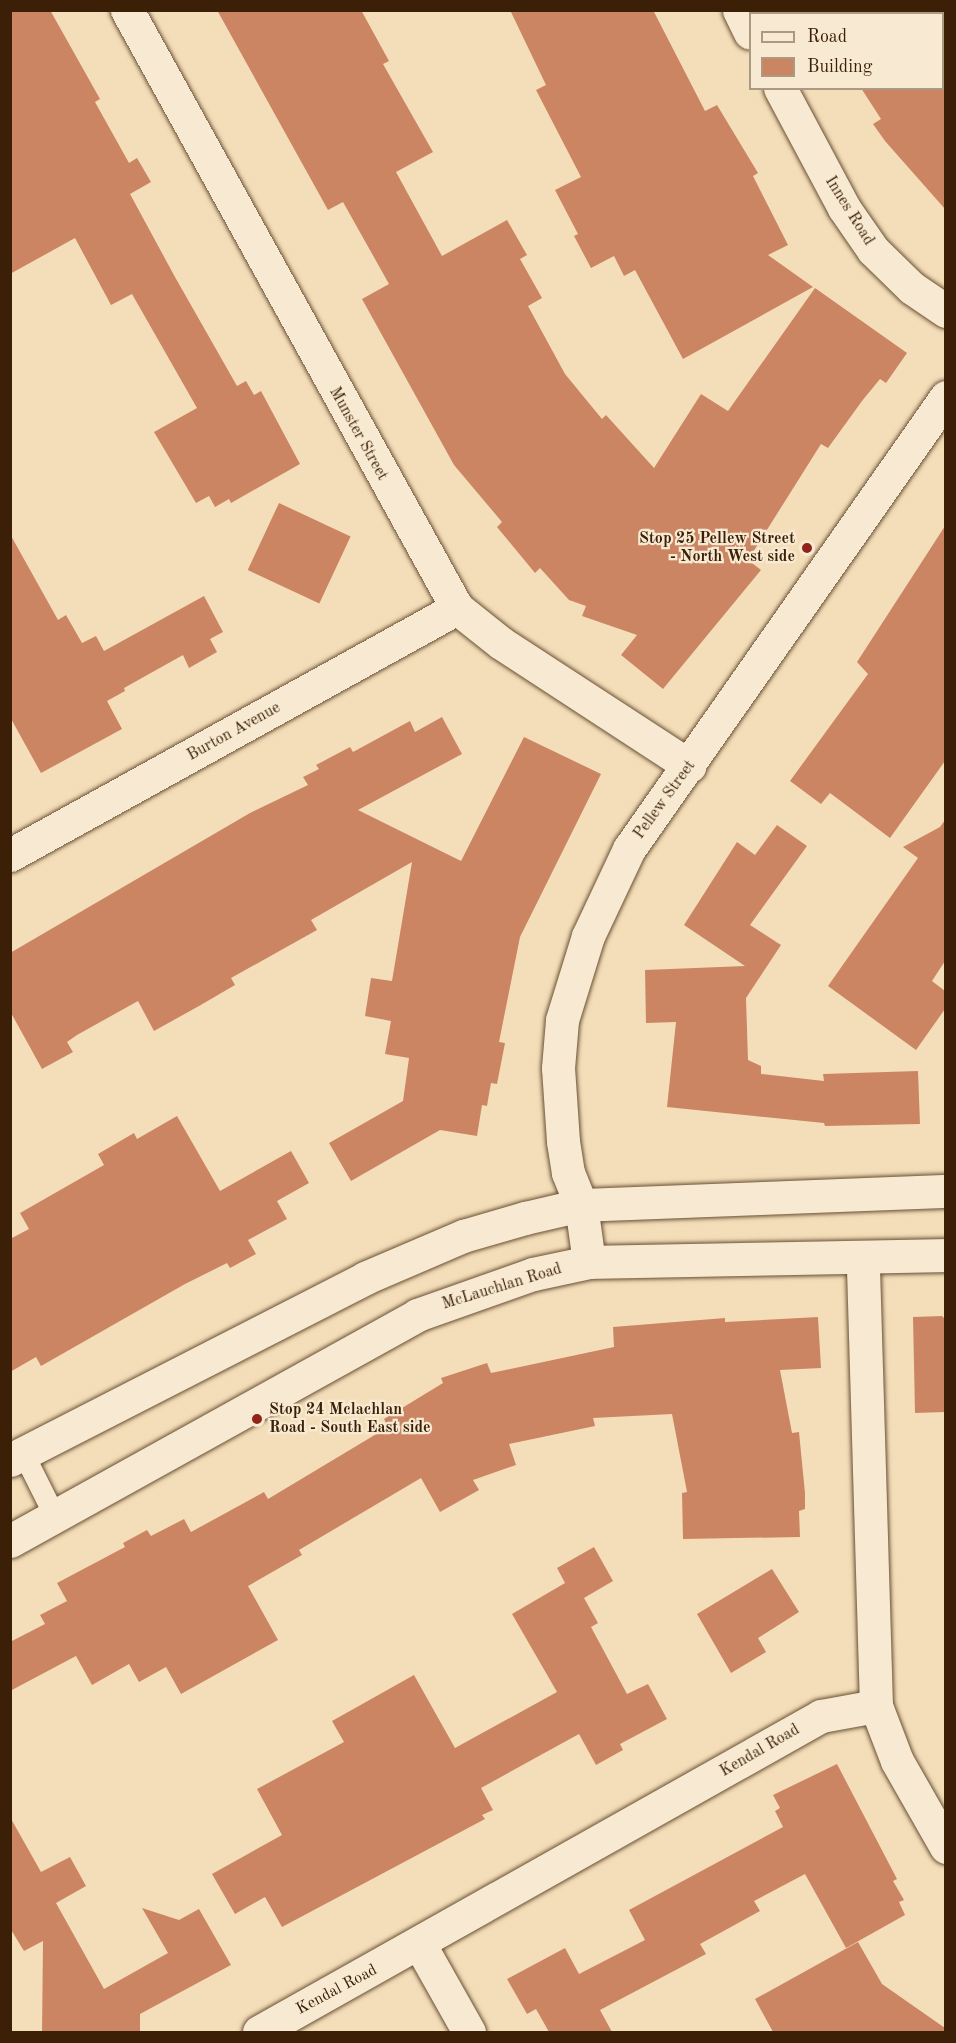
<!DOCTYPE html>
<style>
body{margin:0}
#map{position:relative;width:956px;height:2043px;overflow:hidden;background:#f4deb9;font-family:"Old Standard TT",serif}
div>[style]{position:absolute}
.building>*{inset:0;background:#cc8563;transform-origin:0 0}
.roads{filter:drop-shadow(0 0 2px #695034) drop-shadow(0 0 2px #695034)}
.service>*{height:21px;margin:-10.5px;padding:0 10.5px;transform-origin:10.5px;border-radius:10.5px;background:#f8ead2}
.minor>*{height:33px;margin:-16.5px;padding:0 16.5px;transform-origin:16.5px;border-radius:16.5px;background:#f8ead2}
.dots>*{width:16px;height:16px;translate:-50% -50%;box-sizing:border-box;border:3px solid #f8ead2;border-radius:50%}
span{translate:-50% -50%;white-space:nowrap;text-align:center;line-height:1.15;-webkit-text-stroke:4.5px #f8ead2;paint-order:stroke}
.street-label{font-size:16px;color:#3b2007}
.poi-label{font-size:16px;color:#3b2007;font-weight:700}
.right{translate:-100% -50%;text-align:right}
.left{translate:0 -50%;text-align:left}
.frame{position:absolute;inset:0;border:12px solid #3b2007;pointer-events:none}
.legend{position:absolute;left:749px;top:12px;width:195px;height:78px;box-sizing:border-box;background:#f8ead2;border:2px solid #ac9981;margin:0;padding:8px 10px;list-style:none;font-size:18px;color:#3b2007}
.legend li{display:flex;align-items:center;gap:12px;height:30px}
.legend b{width:30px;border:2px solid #ac9981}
</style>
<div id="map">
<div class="building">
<div style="clip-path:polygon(10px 10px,50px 10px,100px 99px,95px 102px,129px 163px,137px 158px,151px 182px,130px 194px,175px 277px,237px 386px,246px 381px,254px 395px,261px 391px,300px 464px,231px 503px,229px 499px,215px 507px,209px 496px,196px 503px,154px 432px,197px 408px,132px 294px,111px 305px,75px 238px,10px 274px)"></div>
<div style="clip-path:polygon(217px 10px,361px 10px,389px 61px,383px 64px,433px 152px,396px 172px,442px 256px,507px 220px,527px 255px,520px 259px,542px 298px,528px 306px,565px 374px,602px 419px,606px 415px,654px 468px,701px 394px,728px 411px,815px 288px,907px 353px,886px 383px,880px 379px,862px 401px,828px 448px,821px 444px,748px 560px,761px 570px,663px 689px,621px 655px,637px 635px,582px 616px,586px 606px,569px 600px,540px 568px,535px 573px,497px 527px,502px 522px,454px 465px,362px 299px,389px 284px,343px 202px,328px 210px)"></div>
<div style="clip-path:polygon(510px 10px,653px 10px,705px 111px,717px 105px,758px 173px,753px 176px,788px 245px,768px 255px,813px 287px,683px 359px,635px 270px,624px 276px,614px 256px,591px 268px,574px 236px,578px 234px,555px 190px,581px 177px,536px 90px,546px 85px)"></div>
<div style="clip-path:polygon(861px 88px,945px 88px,945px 209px,885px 141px,873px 124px,881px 119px)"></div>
<div style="left:279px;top:503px;width:79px;height:74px;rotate:25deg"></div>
<div style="clip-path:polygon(945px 526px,945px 761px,890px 838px,830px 793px,821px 804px,790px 781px,868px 674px,857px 662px)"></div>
<div style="clip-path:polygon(10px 534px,58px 620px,66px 615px,82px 643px,96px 636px,104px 651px,204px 596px,223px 632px,210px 639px,217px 652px,189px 668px,183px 655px,124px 688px,125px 691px,107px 701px,122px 729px,41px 773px,10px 717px)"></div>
<div style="clip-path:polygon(442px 717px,462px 754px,358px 810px,461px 861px,524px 737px,601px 774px,520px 937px,499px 1042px,505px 1043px,497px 1084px,491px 1083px,487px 1106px,482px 1105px,477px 1136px,440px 1130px,351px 1181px,329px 1143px,403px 1101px,409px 1058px,385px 1054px,391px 1021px,365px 1016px,371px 978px,392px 981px,412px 862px,311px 920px,317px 930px,231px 978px,235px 985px,199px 1006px,154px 1031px,138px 1001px,77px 1035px,67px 1042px,73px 1052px,42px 1069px,10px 1011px,10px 953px,250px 813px,308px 785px,303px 777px,319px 769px,316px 765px,350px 747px,353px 752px,410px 721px,415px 732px)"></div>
<div style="clip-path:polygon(945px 820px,945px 961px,932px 981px,945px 991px,945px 1009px,916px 1050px,828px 986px,918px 858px,903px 847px,940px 827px)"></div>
<div style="clip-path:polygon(777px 825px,807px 846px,750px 925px,781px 945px,746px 998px,748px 1060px,761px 1066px,761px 1074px,824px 1081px,823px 1074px,918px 1071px,920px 1124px,825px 1126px,824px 1123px,667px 1107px,676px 1022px,646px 1023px,645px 970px,745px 966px,684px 925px,737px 842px,755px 855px)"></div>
<div style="clip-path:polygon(177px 1116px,220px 1191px,291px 1151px,309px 1183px,277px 1201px,287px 1219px,248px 1240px,256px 1254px,230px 1268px,227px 1263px,185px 1284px,41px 1366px,36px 1357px,10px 1372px,10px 1239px,29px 1229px,20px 1213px,104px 1165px,98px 1154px,134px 1133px,137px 1139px)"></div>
<div style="clip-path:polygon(942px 1316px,945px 1319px,945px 1412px,915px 1413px,913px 1317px)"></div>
<div style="clip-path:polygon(818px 1317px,821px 1368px,780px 1370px,792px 1433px,799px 1432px,805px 1493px,805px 1509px,799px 1511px,800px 1537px,683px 1539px,682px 1493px,687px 1492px,672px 1414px,593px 1418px,595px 1426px,509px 1444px,516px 1465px,473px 1480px,479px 1490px,440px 1512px,421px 1478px,299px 1550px,302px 1555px,248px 1586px,278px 1640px,181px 1694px,166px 1667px,139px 1682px,129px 1664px,92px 1685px,76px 1656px,10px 1691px,10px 1642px,45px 1624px,40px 1615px,67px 1601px,57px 1583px,125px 1547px,123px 1543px,147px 1530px,151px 1536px,184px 1519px,191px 1532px,264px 1492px,268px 1499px,388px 1427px,384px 1419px,443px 1383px,441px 1378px,487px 1363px,491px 1373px,614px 1347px,613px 1327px,725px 1318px,725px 1322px)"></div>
<div style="clip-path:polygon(594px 1547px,613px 1581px,584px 1598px,598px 1623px,591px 1627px,627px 1694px,648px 1684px,667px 1719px,620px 1744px,623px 1750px,596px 1765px,579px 1734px,481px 1788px,493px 1810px,482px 1815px,485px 1819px,282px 1927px,265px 1897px,235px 1914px,212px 1874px,282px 1835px,257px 1789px,344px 1742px,332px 1721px,414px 1675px,455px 1748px,557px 1692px,512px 1614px,565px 1583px,557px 1568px)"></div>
<div style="clip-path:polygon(772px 1569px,799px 1612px,758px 1638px,766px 1652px,731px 1673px,697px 1614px)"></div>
<div style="clip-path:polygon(837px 1764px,897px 1879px,893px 1881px,904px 1900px,899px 1902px,905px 1915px,846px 1948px,805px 1874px,754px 1901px,760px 1911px,700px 1944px,706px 1954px,600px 2010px,612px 2032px,549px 2032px,536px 2009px,527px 2014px,507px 1979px,565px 1948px,579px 1974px,645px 1940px,629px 1910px,783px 1827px,775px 1811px,780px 1808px,773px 1795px)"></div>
<div style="clip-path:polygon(10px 1817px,41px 1872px,70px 1857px,86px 1886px,56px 1903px,104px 1989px,168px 1953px,142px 1908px,179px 1920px,199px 1909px,231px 1965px,140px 2014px,140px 2032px,42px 2032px,43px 1941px,24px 1951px,10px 1928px)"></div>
<div style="clip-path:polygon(858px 1942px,882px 1984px,945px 2028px,945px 2032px,773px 2032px,755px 1999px)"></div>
</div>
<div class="roads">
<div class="service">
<div style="left:23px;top:1453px;width:72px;rotate:63.4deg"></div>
</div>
<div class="minor">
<div style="left:127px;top:10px;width:683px;rotate:61.11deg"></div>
<div style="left:457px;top:608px;width:56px;rotate:38.5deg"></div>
<div style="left:501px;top:643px;width:225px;rotate:33.1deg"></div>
<div style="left:739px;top:10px;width:25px;rotate:64deg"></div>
<div style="left:780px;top:88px;width:136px;rotate:61.9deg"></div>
<div style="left:844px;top:208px;width:51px;rotate:55.4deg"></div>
<div style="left:873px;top:250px;width:54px;rotate:44.3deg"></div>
<div style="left:912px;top:288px;width:41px;rotate:34.1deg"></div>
<div style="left:10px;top:855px;width:511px;rotate:-28.92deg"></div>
<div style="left:589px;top:1262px;width:58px;rotate:-98deg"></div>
<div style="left:581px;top:1205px;width:35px;rotate:-112deg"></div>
<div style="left:568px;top:1173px;width:32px;rotate:-99deg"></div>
<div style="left:563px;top:1141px;width:73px;rotate:-93.9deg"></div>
<div style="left:558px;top:1068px;width:48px;rotate:-85.2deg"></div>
<div style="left:562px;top:1020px;width:88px;rotate:-72.8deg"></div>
<div style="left:588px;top:936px;width:96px;rotate:-64.8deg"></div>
<div style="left:629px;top:849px;width:552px;rotate:-54.96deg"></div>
<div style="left:10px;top:1460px;width:399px;rotate:-27.1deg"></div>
<div style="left:365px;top:1278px;width:107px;rotate:-23.2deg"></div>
<div style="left:463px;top:1236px;width:65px;rotate:-16.2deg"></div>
<div style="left:525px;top:1218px;width:57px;rotate:-13.1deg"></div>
<div style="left:581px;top:1205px;width:365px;rotate:-2.2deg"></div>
<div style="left:10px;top:1541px;width:466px;rotate:-29deg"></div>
<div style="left:417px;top:1315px;width:123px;rotate:-19.5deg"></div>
<div style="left:533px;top:1274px;width:57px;rotate:-12.1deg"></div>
<div style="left:589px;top:1262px;width:357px;rotate:-1.1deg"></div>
<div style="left:876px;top:1706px;width:59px;rotate:69.1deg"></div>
<div style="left:897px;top:1761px;width:99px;rotate:60.3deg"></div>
<div style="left:420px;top:1945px;width:100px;rotate:60.6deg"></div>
<div style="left:259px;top:2032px;width:645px;rotate:-29.35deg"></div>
<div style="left:821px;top:1716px;width:56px;rotate:-10.3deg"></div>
<div style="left:876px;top:1706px;width:448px;rotate:-91.7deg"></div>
</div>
</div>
<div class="dots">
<div style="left:807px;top:548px;background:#8f2418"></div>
<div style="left:257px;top:1419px;background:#8f2418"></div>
</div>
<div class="street-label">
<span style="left:849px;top:211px;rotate:58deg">Innes Road</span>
<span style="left:358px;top:434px;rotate:61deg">Munster Street</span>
<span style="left:234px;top:732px;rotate:-29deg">Burton Avenue</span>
<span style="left:665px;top:800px;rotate:-54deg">Pellew Street</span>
<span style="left:502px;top:1287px;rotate:-17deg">McLauchlan Road</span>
<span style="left:760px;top:1751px;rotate:-30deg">Kendal Road</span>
<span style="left:337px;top:1990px;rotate:-28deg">Kendal Road</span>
</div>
<div class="poi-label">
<span class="right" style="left:795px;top:548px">Stop 25 Pellew Street<br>- North West side</span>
<span class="left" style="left:269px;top:1419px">Stop 24 Mclachlan<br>Road - South East side</span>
</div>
<div class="frame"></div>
<ul class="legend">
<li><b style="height:8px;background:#f8ead2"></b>Road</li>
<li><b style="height:16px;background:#cc8563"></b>Building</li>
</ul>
</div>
